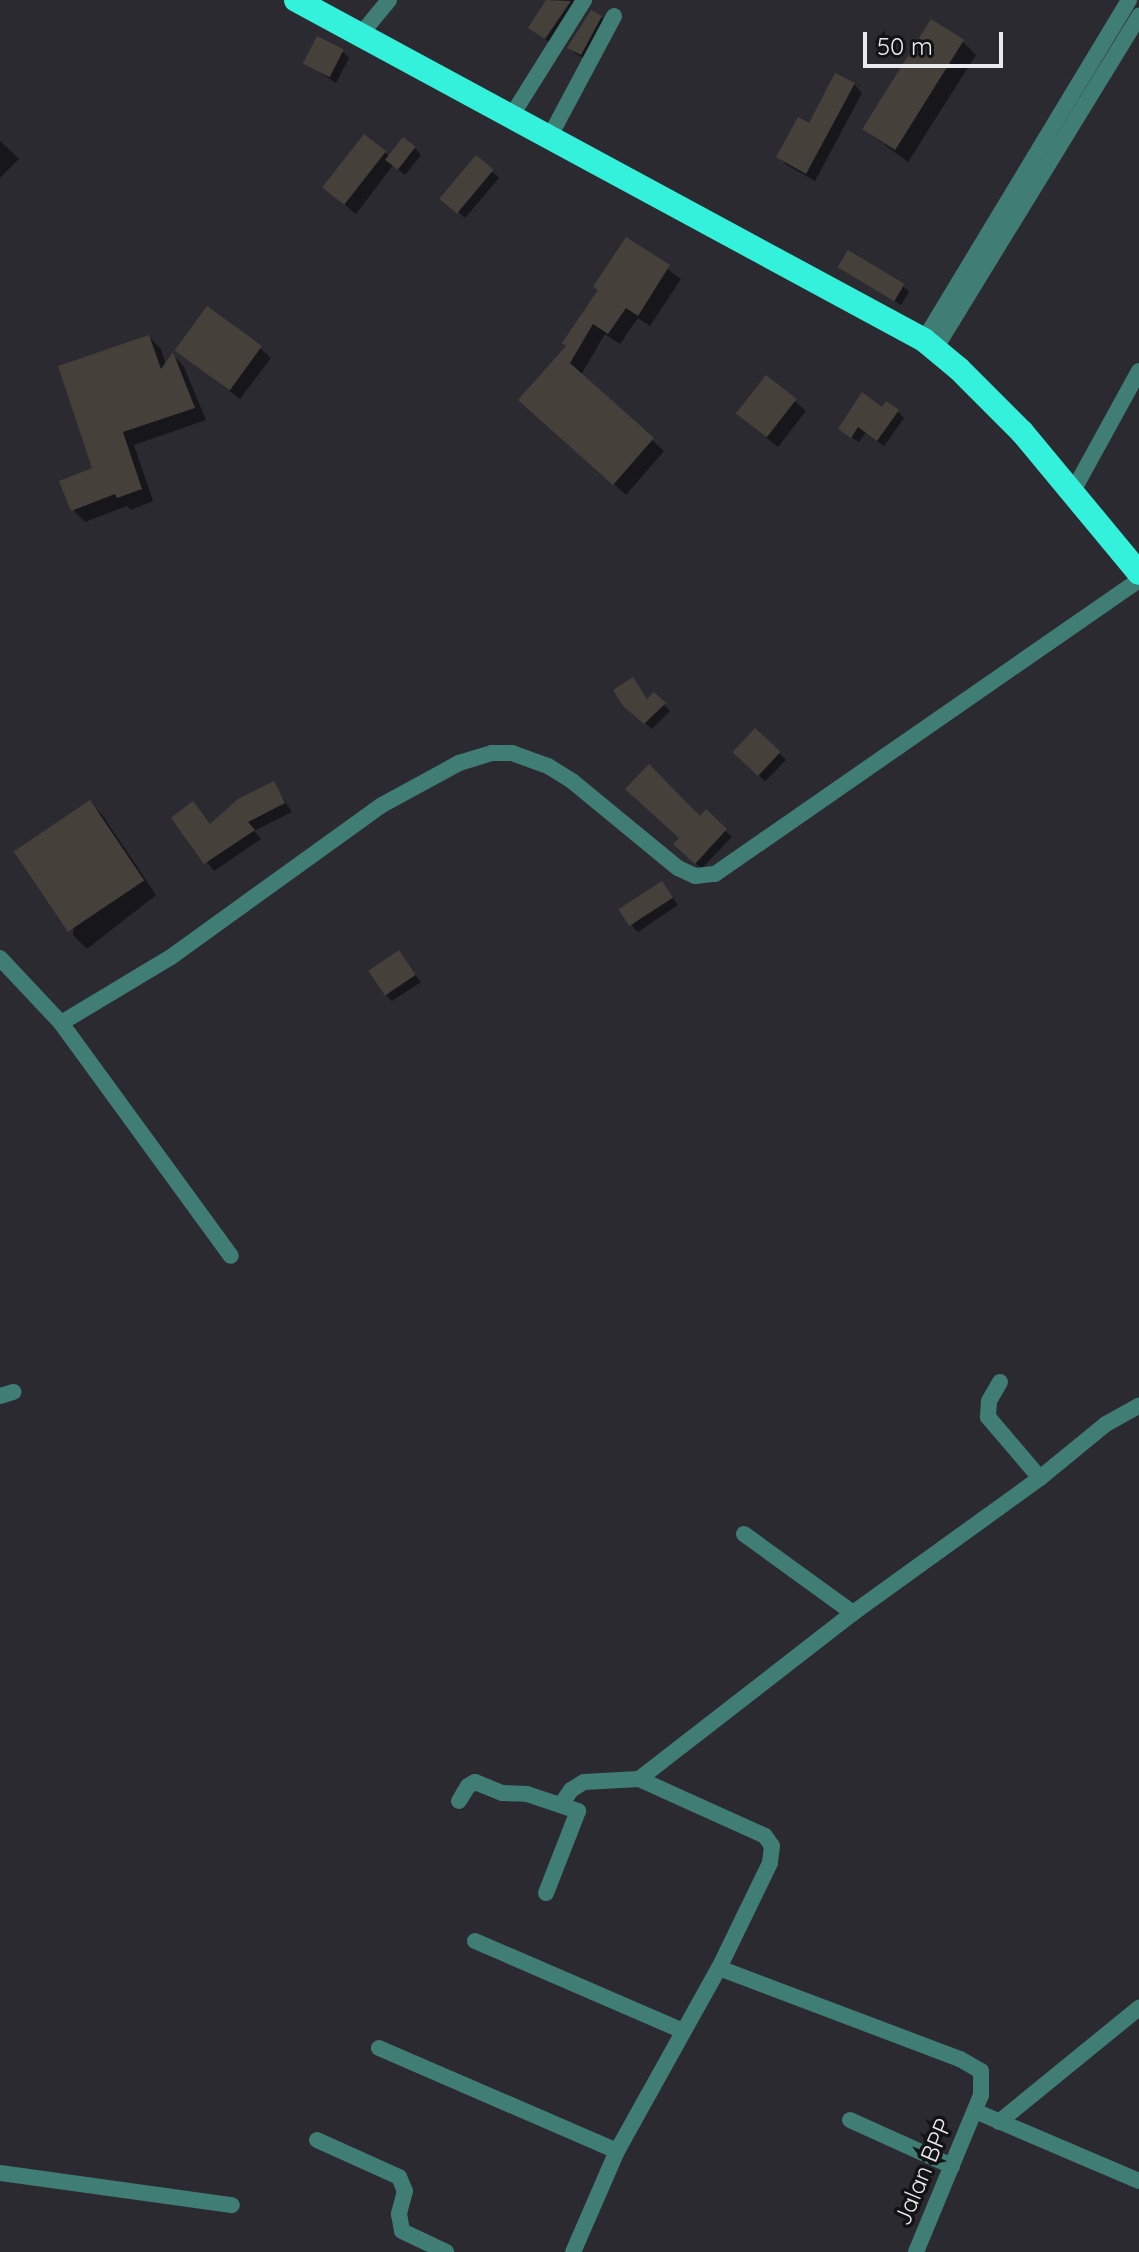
<!DOCTYPE html>
<style>
body{margin:0}
#map{position:relative;width:1139px;height:2252px;overflow:hidden;background:#2b2a31;font-family:Quicksand,sans-serif}
div>[style]{position:absolute}
.shadow>*{inset:0;background:#0007;transform-origin:0 0}
.building>*{inset:0;background:#45413a;transform-origin:0 0}
.street>*{height:16px;margin:-8px;padding:0 8px;transform-origin:8px;border-radius:8px;background:#407d74}
.highway>*{height:24px;margin:-12px;padding:0 12px;transform-origin:12px;border-radius:12px;background:#33f1da}
span{translate:-50% -50%;white-space:nowrap;text-align:center;line-height:1.15;-webkit-text-stroke:7px #131316;paint-order:stroke}
.street-label{font-size:24px;color:#eae9ee}
.scale{position:absolute;left:863px;top:32px;width:140px;height:36px;box-sizing:border-box;border:4px solid #eae9ee;border-top:0;padding-left:10px;font-size:24px;line-height:28px;white-space:nowrap;color:#eae9ee;-webkit-text-stroke:6px #131316;paint-order:stroke}
</style>
<div id="map">
<div class="shadow">
<div style="clip-path:polygon(548px 0,573px 0,577px 4px,552px 44px,530px 28px)"></div>
<div style="clip-path:polygon(601px 17px,607px 24px,588px 60px,576px 54px,569px 48px)"></div>
<div style="clip-path:polygon(963px 42px,976px 55px,908px 162px,862px 128px)"></div>
<div style="clip-path:polygon(343px 52px,349px 58px,336px 83px,305px 63px)"></div>
<div style="clip-path:polygon(854px 84px,862px 93px,815px 181px,787px 165px,779px 157px)"></div>
<div style="clip-path:polygon(0 141px,19px 159px,0 178px)"></div>
<div style="clip-path:polygon(415px 148px,421px 155px,405px 175px,393px 165px,356px 214px,325px 188px,385px 152px,390px 157px)"></div>
<div style="clip-path:polygon(492px 171px,499px 178px,465px 218px,450px 205px)"></div>
<div style="clip-path:polygon(626px 239px,681px 279px,650px 326px,638px 318px,620px 344px,605px 334px,581px 375px,664px 451px,626px 495px,533px 412px)"></div>
<div style="clip-path:polygon(840px 266px,903px 286px,909px 292px,901px 305px)"></div>
<div style="clip-path:polygon(149px 337px,161px 349px,166px 365px,173px 355px,184px 367px,206px 420px,134px 445px,153px 501px,131px 510px,127px 506px,85px 522px,73px 510px,95px 470px)"></div>
<div style="clip-path:polygon(260px 348px,271px 358px,240px 399px,177px 350px)"></div>
<div style="clip-path:polygon(766px 377px,806px 411px,778px 447px,748px 423px)"></div>
<div style="clip-path:polygon(883px 409px,898px 412px,904px 418px,884px 446px,866px 432px,859px 442px,847px 435px)"></div>
<div style="clip-path:polygon(633px 679px,648px 700px,654px 695px,670px 711px,652px 729px,632px 712px)"></div>
<div style="left:755px;top:730px;width:43px;height:30px;rotate:44deg"></div>
<div style="clip-path:polygon(273px 783px,292px 812px,254px 831px,261px 839px,214px 871px,173px 818px,193px 804px,211px 826px)"></div>
<div style="clip-path:polygon(90px 802px,103px 816px,156px 895px,87px 949px,73px 935px)"></div>
<div style="left:706px;top:812px;width:36px;height:44px;rotate:44deg"></div>
<div style="clip-path:polygon(662px 884px,678px 905px,638px 932px,632px 926px)"></div>
<div style="clip-path:polygon(399px 953px,421px 982px,392px 1001px,386px 995px)"></div>
</div>
<div class="building">
<div style="clip-path:polygon(546px 0,571px 1px,545px 39px,528px 28px)"></div>
<div style="clip-path:polygon(591px 10px,602px 16px,581px 55px,567px 48px)"></div>
<div style="left:931px;top:19px;width:39px;height:130px;rotate:32deg"></div>
<div style="left:317px;top:36px;width:30px;height:31px;rotate:27deg"></div>
<div style="clip-path:polygon(835px 73px,855px 83px,806px 174px,776px 157px,798px 117px,809px 123px)"></div>
<div style="left:364px;top:134px;width:28px;height:68px;rotate:38deg"></div>
<div style="left:403px;top:137px;width:16px;height:29px;rotate:38deg"></div>
<div style="left:476px;top:155px;width:23px;height:57px;rotate:40deg"></div>
<div style="clip-path:polygon(626px 237px,670px 265px,638px 316px,626px 308px,608px 334px,593px 324px,570px 363px,654px 438px,613px 485px,518px 400px,566px 346px,562px 343px,598px 290px,593px 287px)"></div>
<div style="left:848px;top:250px;width:66px;height:20px;rotate:31deg"></div>
<div style="left:207px;top:306px;width:68px;height:55px;rotate:36deg"></div>
<div style="clip-path:polygon(149px 335px,161px 369px,173px 352px,195px 408px,123px 432px,142px 489px,117px 498px,115px 494px,71px 511px,59px 481px,92px 468px,58px 366px)"></div>
<div style="left:766px;top:375px;width:39px;height:49px;rotate:38deg"></div>
<div style="clip-path:polygon(862px 392px,882px 407px,886px 401px,899px 410px,877px 441px,858px 427px,851px 438px,838px 429px)"></div>
<div style="clip-path:polygon(633px 677px,647px 699px,654px 692px,666px 703px,644px 724px,623px 706px,613px 690px)"></div>
<div style="left:755px;top:728px;width:35px;height:33px;rotate:43deg"></div>
<div style="clip-path:polygon(649px 764px,700px 816px,706px 809px,727px 829px,695px 864px,673px 844px,679px 838px,625px 789px)"></div>
<div style="clip-path:polygon(274px 781px,285px 803px,248px 822px,255px 830px,204px 864px,171px 818px,193px 801px,210px 824px,238px 799px)"></div>
<div style="left:90px;top:800px;width:97px;height:92px;rotate:56deg"></div>
<div style="left:662px;top:881px;width:20px;height:52px;rotate:57deg"></div>
<div style="left:399px;top:950px;width:30px;height:37px;rotate:56deg"></div>
</div>
<div class="street">
<div style="left:361px;top:34px;width:44px;rotate:-50.5deg"></div>
<div style="left:512px;top:115px;width:136px;rotate:-57.9deg"></div>
<div style="left:550px;top:136px;width:136px;rotate:-61.9deg"></div>
<div style="left:924px;top:340px;width:397px;rotate:-58.9deg"></div>
<div style="left:935px;top:349px;width:391px;rotate:-58.5deg"></div>
<div style="left:1073px;top:491px;width:137px;rotate:-61.2deg"></div>
<div style="left:0;top:958px;width:89px;rotate:46.8deg"></div>
<div style="left:61px;top:1023px;width:128px;rotate:-31deg"></div>
<div style="left:171px;top:957px;width:260px;rotate:-35.8deg"></div>
<div style="left:382px;top:805px;width:88px;rotate:-28.6deg"></div>
<div style="left:459px;top:763px;width:34px;rotate:-17deg"></div>
<div style="left:492px;top:753px;width:20px"></div>
<div style="left:512px;top:753px;width:38px;rotate:20deg"></div>
<div style="left:548px;top:766px;width:28px;rotate:32deg"></div>
<div style="left:572px;top:781px;width:137px;rotate:39.4deg"></div>
<div style="left:678px;top:868px;width:19px;rotate:25deg"></div>
<div style="left:695px;top:876px;width:20px;rotate:-6deg"></div>
<div style="left:715px;top:874px;width:516px;rotate:-34.74deg"></div>
<div style="left:61px;top:1023px;width:288px;rotate:53.9deg"></div>
<div style="left:1000px;top:1382px;width:22px;rotate:120deg"></div>
<div style="left:989px;top:1401px;width:16px;rotate:94deg"></div>
<div style="left:988px;top:1417px;width:80px;rotate:49.6deg"></div>
<div style="left:0;top:1396px;width:14px;rotate:-17deg"></div>
<div style="left:744px;top:1534px;width:135px;rotate:35.9deg"></div>
<div style="left:639px;top:1779px;width:271px;rotate:-37.8deg"></div>
<div style="left:853px;top:1613px;width:231px;rotate:-35.8deg"></div>
<div style="left:1040px;top:1478px;width:85px;rotate:-39.3deg"></div>
<div style="left:1106px;top:1424px;width:38px;rotate:-29deg"></div>
<div style="left:459px;top:1801px;width:17px;rotate:-59deg"></div>
<div style="left:468px;top:1786px;width:8px;rotate:-30deg"></div>
<div style="left:475px;top:1782px;width:29px;rotate:22deg"></div>
<div style="left:502px;top:1793px;width:25px;rotate:2deg"></div>
<div style="left:527px;top:1794px;width:54px;rotate:18.4deg"></div>
<div style="left:578px;top:1811px;width:88px;rotate:111.3deg"></div>
<div style="left:562px;top:1803px;width:16px;rotate:-55deg"></div>
<div style="left:571px;top:1790px;width:15px;rotate:-32deg"></div>
<div style="left:584px;top:1782px;width:55px;rotate:-3.1deg"></div>
<div style="left:639px;top:1779px;width:138px;rotate:24.3deg"></div>
<div style="left:765px;top:1836px;width:12px;rotate:55deg"></div>
<div style="left:772px;top:1846px;width:17px;rotate:97deg"></div>
<div style="left:770px;top:1863px;width:117px;rotate:115.9deg"></div>
<div style="left:719px;top:1968px;width:258px;rotate:20.7deg"></div>
<div style="left:960px;top:2059px;width:24px;rotate:30deg"></div>
<div style="left:981px;top:2071px;width:24px;rotate:90deg"></div>
<div style="left:981px;top:2095px;width:170px;rotate:112.5deg"></div>
<div style="left:475px;top:1941px;width:227px;rotate:23.4deg"></div>
<div style="left:379px;top:2048px;width:259px;rotate:23.4deg"></div>
<div style="left:617px;top:2151px;width:110px;rotate:113.5deg"></div>
<div style="left:975px;top:2111px;width:178px;rotate:23.1deg"></div>
<div style="left:850px;top:2120px;width:112px;rotate:24.3deg"></div>
<div style="left:999px;top:2122px;width:181px;rotate:-39.2deg"></div>
<div style="left:317px;top:2140px;width:90px;rotate:24.3deg"></div>
<div style="left:399px;top:2177px;width:15px;rotate:67deg"></div>
<div style="left:405px;top:2191px;width:24px;rotate:105deg"></div>
<div style="left:399px;top:2214px;width:17px;rotate:80deg"></div>
<div style="left:402px;top:2231px;width:49px;rotate:25.5deg"></div>
<div style="left:617px;top:2151px;width:210px;rotate:-60.9deg"></div>
<div style="left:0;top:2173px;width:234px;rotate:7.9deg"></div>
</div>
<div class="highway">
<div style="left:296px;top:0;width:714px;rotate:28.43deg"></div>
<div style="left:924px;top:340px;width:45px;rotate:39.6deg"></div>
<div style="left:959px;top:369px;width:89px;rotate:45deg"></div>
<div style="left:1022px;top:432px;width:183px;rotate:50.3deg"></div>
</div>
<div class="street-label">
<span style="left:923px;top:2172px;rotate:-67deg">Jalan BPP</span>
</div>
<div class="scale">50 m</div>
</div>
